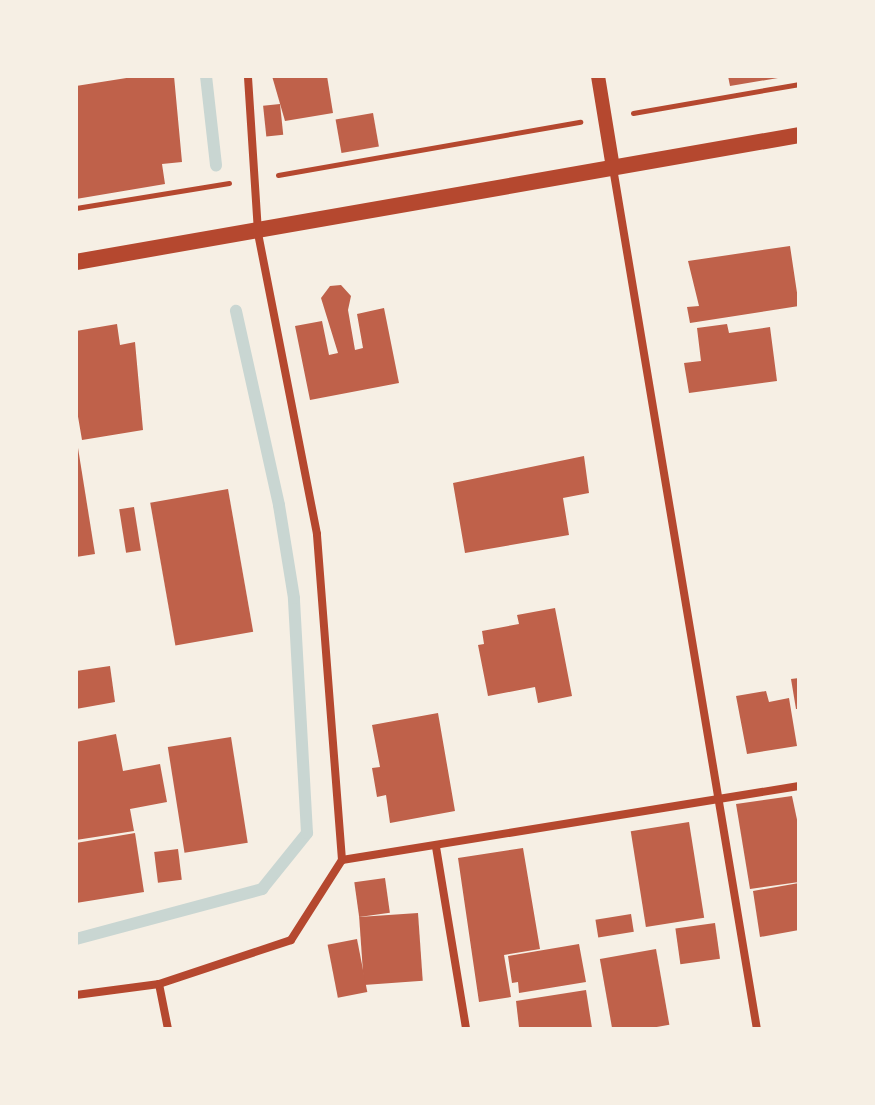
<!DOCTYPE html>
<style>
body{margin:0}
#map{position:relative;width:875px;height:1105px;overflow:hidden;background:#f6efe4;font-family:"Libre Baskerville",serif}
div>[style]{position:absolute}
.stream>*{height:12px;margin:-6px;padding:0 6px;transform-origin:6px;border-radius:6px;background:#c9d6d2}
.building>*{inset:0;background:#bf614a;transform-origin:0 0}
.path>*{height:5px;margin:-2.5px;padding:0 2.5px;transform-origin:2.5px;border-radius:2.5px;background:#b5482f}
.minor>*{height:8px;margin:-4px;padding:0 4px;transform-origin:4px;border-radius:4px;background:#b5482f}
.tertiary>*{height:14px;margin:-7px;padding:0 7px;transform-origin:7px;border-radius:7px;background:#b5482f}
.secondary>*{height:16px;margin:-8px;padding:0 8px;transform-origin:8px;border-radius:8px;background:#b5482f}
span{translate:-50% -50%;white-space:nowrap;text-align:center;line-height:1.15;-webkit-text-stroke:8px #f6efe4;paint-order:stroke}
.frame{position:absolute;inset:0;border:78px solid #f6efe4;pointer-events:none}
</style>
<div id="map">
<div class="stream">
<div style="left:206px;top:76px;width:90px;rotate:83.6deg"></div>
<div style="left:76px;top:939px;width:193px;rotate:-15deg"></div>
<div style="left:262px;top:889px;width:72px;rotate:-51.2deg"></div>
<div style="left:307px;top:833px;width:235px;rotate:-93.2deg"></div>
<div style="left:294px;top:598px;width:94px;rotate:-99.2deg"></div>
<div style="left:279px;top:505px;width:199px;rotate:-102.5deg"></div>
</div>
<div class="building">
<div style="clip-path:polygon(139px 76px,174px 76px,182px 162px,162px 164px,165px 184px,76px 199px,76px 86px)"></div>
<div style="clip-path:polygon(272px 76px,327px 76px,333px 113px,285px 121px)"></div>
<div style="clip-path:polygon(728px 76px,778px 76px,778px 78px,730px 86px)"></div>
<div style="left:280px;top:104px;width:31px;height:17px;rotate:84deg"></div>
<div style="left:373px;top:113px;width:34px;height:38px;rotate:80deg"></div>
<div style="clip-path:polygon(790px 246px,799px 306px,690px 323px,687px 307px,699px 306px,688px 261px)"></div>
<div style="clip-path:polygon(341px 285px,351px 296px,348px 310px,355px 350px,363px 348px,357px 314px,384px 308px,399px 383px,310px 400px,295px 326px,322px 321px,329px 355px,338px 353px,321px 298px,330px 286px)"></div>
<div style="clip-path:polygon(117px 324px,120px 345px,135px 342px,143px 430px,82px 440px,76px 405px,76px 331px)"></div>
<div style="clip-path:polygon(727px 324px,729px 333px,770px 327px,777px 381px,689px 393px,684px 363px,701px 361px,697px 328px)"></div>
<div style="clip-path:polygon(78px 448px,95px 554px,76px 557px,76px 449px)"></div>
<div style="clip-path:polygon(584px 456px,589px 493px,563px 498px,569px 535px,465px 553px,453px 483px)"></div>
<div style="left:228px;top:489px;width:145px;height:79px;rotate:80deg"></div>
<div style="left:134px;top:507px;width:44px;height:15px;rotate:81deg"></div>
<div style="clip-path:polygon(555px 608px,572px 696px,538px 703px,535px 687px,488px 696px,478px 645px,484px 644px,482px 631px,519px 624px,517px 615px)"></div>
<div style="clip-path:polygon(110px 666px,115px 702px,76px 709px,76px 671px)"></div>
<div style="clip-path:polygon(799px 678px,799px 709px,796px 709px,791px 679px)"></div>
<div style="clip-path:polygon(766px 691px,769px 702px,789px 698px,797px 746px,747px 754px,736px 696px)"></div>
<div style="clip-path:polygon(438px 713px,455px 811px,390px 823px,386px 795px,377px 797px,372px 768px,380px 767px,372px 725px)"></div>
<div style="clip-path:polygon(116px 734px,123px 771px,160px 764px,167px 802px,130px 809px,134px 831px,76px 840px,76px 742px)"></div>
<div style="left:231px;top:737px;width:107px;height:64px;rotate:81deg"></div>
<div style="clip-path:polygon(792px 796px,799px 829px,799px 882px,750px 889px,736px 804px)"></div>
<div style="left:689px;top:822px;width:97px;height:59px;rotate:81deg"></div>
<div style="clip-path:polygon(135px 833px,144px 892px,76px 903px,76px 843px)"></div>
<div style="clip-path:polygon(523px 848px,540px 949px,504px 955px,511px 997px,479px 1002px,458px 858px)"></div>
<div style="left:178px;top:849px;width:31px;height:24px;rotate:83deg"></div>
<div style="left:385px;top:878px;width:35px;height:31px;rotate:82deg"></div>
<div style="clip-path:polygon(799px 883px,799px 930px,760px 937px,753px 891px)"></div>
<div style="left:418px;top:913px;width:68px;height:59px;rotate:86deg"></div>
<div style="left:631px;top:914px;width:18px;height:36px;rotate:81deg"></div>
<div style="left:715px;top:923px;width:36px;height:40px;rotate:82deg"></div>
<div style="left:357px;top:939px;width:54px;height:30px;rotate:79deg"></div>
<div style="clip-path:polygon(579px 944px,586px 982px,519px 993px,518px 982px,512px 983px,508px 956px)"></div>
<div style="left:656px;top:949px;width:77px;height:57px;rotate:80deg"></div>
<div style="clip-path:polygon(586px 990px,592px 1028px,519px 1027px,516px 1001px)"></div>
</div>
<div class="path">
<div style="left:633px;top:113px;width:169px;rotate:-9.9deg"></div>
<div style="left:278px;top:175px;width:307px;rotate:-10deg"></div>
<div style="left:76px;top:208px;width:155px;rotate:-9.3deg"></div>
</div>
<div class="minor">
<div style="left:613px;top:168px;width:873px;rotate:80.51deg"></div>
<div style="left:436px;top:847px;width:184px;rotate:80.6deg"></div>
<div style="left:342px;top:860px;width:463px;rotate:-9.2deg"></div>
<div style="left:159px;top:984px;width:46px;rotate:78.7deg"></div>
<div style="left:76px;top:995px;width:84px;rotate:-7.5deg"></div>
<div style="left:159px;top:984px;width:139px;rotate:-18.4deg"></div>
<div style="left:291px;top:940px;width:95px;rotate:-57.5deg"></div>
<div style="left:342px;top:860px;width:327px;rotate:-94.4deg"></div>
<div style="left:317px;top:534px;width:308px;rotate:-101.1deg"></div>
<div style="left:258px;top:232px;width:156px;rotate:-93.7deg"></div>
</div>
<div class="tertiary">
<div style="left:598px;top:76px;width:93px;rotate:80.7deg"></div>
</div>
<div class="secondary">
<div style="left:76px;top:262px;width:734px;rotate:-9.96deg"></div>
</div>
<div class="frame"></div>
</div>
